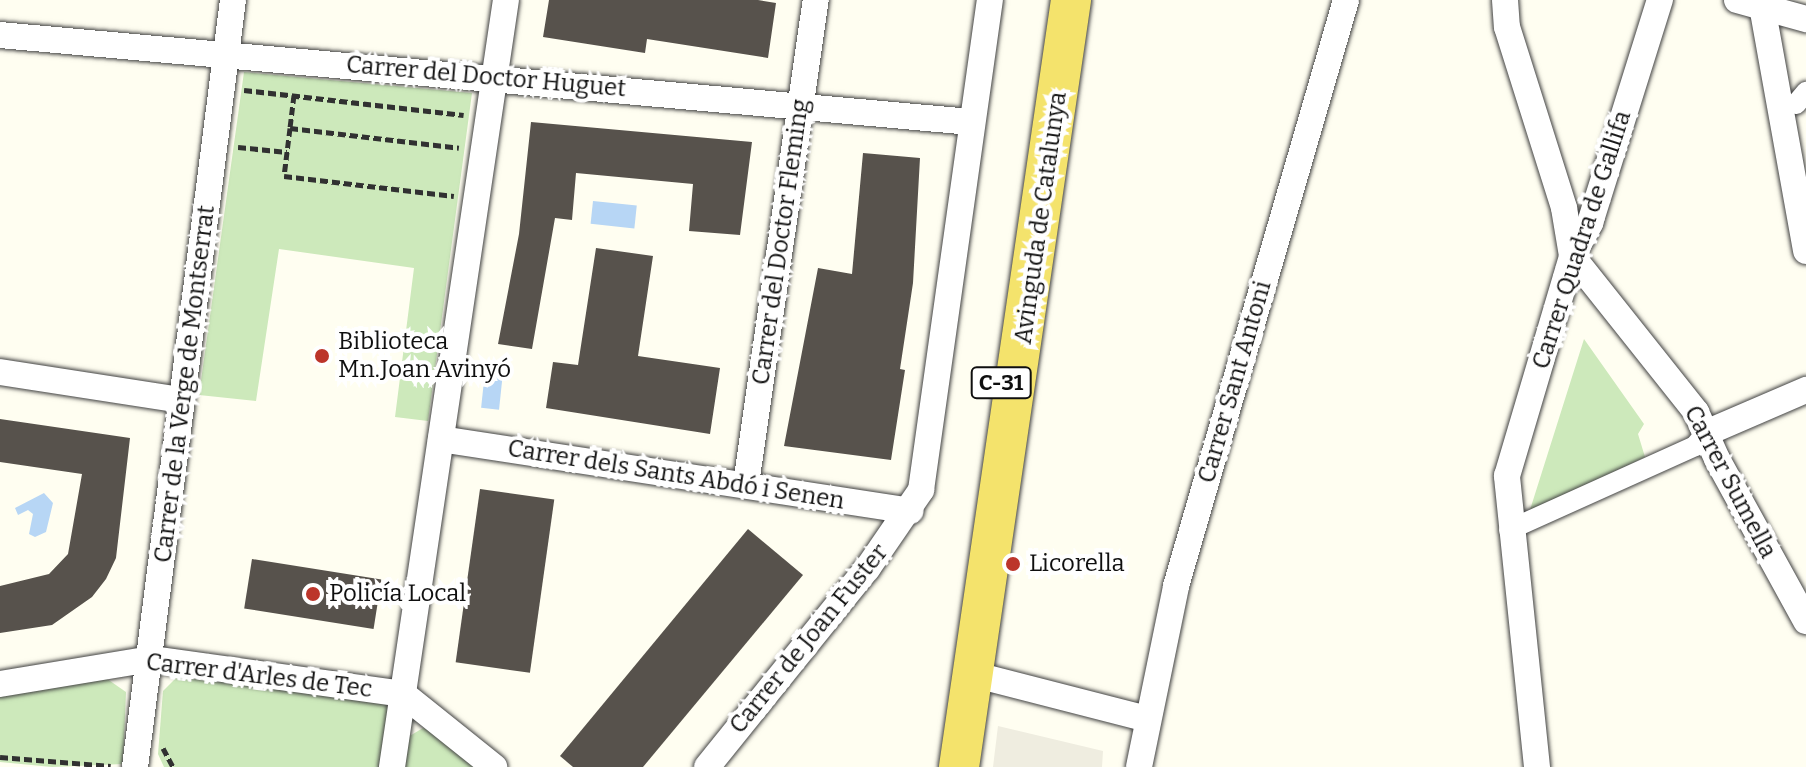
<!DOCTYPE html>
<meta charset="utf-8">
<style>
body{margin:0}
#map{position:relative;width:1806px;height:767px;overflow:hidden;background:#fffef1;font-family:Bitter,serif}
div>[style]{position:absolute}
.green>*{inset:0;background:#cde9bb}
.plaza>*{inset:0;background:#efede0}
.water>*{inset:0;background:#b7d6f5;transform-origin:0 0}
.building>*{inset:0;background:#57524c;transform-origin:0 0}
.path>*{height:5px;margin-top:-2.5px;transform-origin:0;background:repeating-linear-gradient(90deg,#313131 0 8px,transparent 0 12px)}
.roads{filter:drop-shadow(0 0 2px #424242) drop-shadow(0 0 2px #424242)}
.pedestrian>*{height:20px;margin:-10px;padding:0 10px;transform-origin:10px;border-radius:10px;background:#fff}
.minor>*{height:26px;margin:-13px;padding:0 13px;transform-origin:13px;border-radius:13px;background:#fff}
.primary>*{height:40px;margin:-20px;padding:0 20px;transform-origin:20px;border-radius:20px;background:#f4e36c}
.dots>*{width:22px;height:22px;translate:-50% -50%;box-sizing:border-box;border:4px solid #fff;border-radius:50%}
span{translate:-50% -50%;white-space:nowrap;text-align:center;line-height:1.15;-webkit-text-stroke:8px #fff;paint-order:stroke}
.shield-label span{padding:2px 6px;background:#fff;border:2px solid;border-radius:6px;-webkit-text-stroke-width:0}
.shield-label{font-size:22px;color:#0f0f0f;font-weight:700}
.street-label{font-size:24px;color:#0f0f0f}
.poi-label{font-size:24px;color:#0f0f0f}
.left{translate:0 -50%;text-align:left}
</style>
<div id="map">
<div class="green">
<div style="clip-path:polygon(244px 72px,472px 93px,428px 421px,395px 417px,414px 268px,279px 249px,256px 401px,199px 395px)"></div>
<div style="clip-path:polygon(1584px 339px,1644px 424px,1638px 434px,1645px 457px,1529px 513px)"></div>
<div style="clip-path:polygon(183px 671px,386px 703px,390px 714px,380px 767px,164px 767px,158px 754px,163px 691px)"></div>
<div style="clip-path:polygon(100px 674px,126px 692px,123px 764px,52px 767px,0 762px,0 690px)"></div>
<div style="clip-path:polygon(423px 728px,430px 730px,478px 767px,404px 767px,408px 737px)"></div>
</div>
<div class="plaza">
<div style="clip-path:polygon(998px 726px,1103px 751px,1102px 767px,993px 767px)"></div>
</div>
<div class="water">
<div style="left:593px;top:201px;width:44px;height:23px;rotate:6deg"></div>
<div style="left:485px;top:371px;width:18px;height:37px;rotate:6deg"></div>
<div style="clip-path:polygon(44px 493px,53px 503px,46px 532px,35px 537px,29px 534px,33px 514px,28px 510px,18px 515px,15px 508px)"></div>
</div>
<div class="building">
<div style="clip-path:polygon(549px 0,758px 0,776px 3px,768px 58px,647px 39px,645px 53px,543px 37px)"></div>
<div style="clip-path:polygon(531px 122px,752px 142px,740px 235px,689px 231px,693px 184px,576px 173px,572px 220px,555px 218px,532px 349px,498px 344px,519px 234px)"></div>
<div style="clip-path:polygon(863px 153px,920px 158px,913px 283px,900px 369px,905px 370px,891px 460px,784px 446px,818px 268px,852px 274px)"></div>
<div style="clip-path:polygon(596px 248px,653px 256px,638px 356px,720px 368px,710px 434px,546px 408px,553px 362px,578px 365px)"></div>
<div style="clip-path:polygon(0 419px,130px 438px,116px 558px,106px 579px,92px 597px,52px 625px,0 633px,0 586px,49px 574px,68px 554px,82px 474px,0 462px)"></div>
<div style="left:480px;top:489px;width:75px;height:175px;rotate:8deg"></div>
<div style="clip-path:polygon(748px 529px,803px 575px,643px 767px,573px 767px,560px 756px)"></div>
<div style="left:252px;top:559px;width:131px;height:50px;rotate:9deg"></div>
</div>
<div class="path">
<div style="left:244px;top:90px;width:221px;rotate:6.5deg"></div>
<div style="left:294px;top:95px;width:33px;rotate:97deg"></div>
<div style="left:290px;top:128px;width:170px;rotate:6.7deg"></div>
<div style="left:290px;top:128px;width:48px;rotate:97.1deg"></div>
<div style="left:284px;top:176px;width:171px;rotate:6.7deg"></div>
<div style="left:238px;top:147px;width:49px;rotate:5.8deg"></div>
<div style="left:163px;top:748px;width:21px;rotate:62deg"></div>
<div style="left:0;top:757px;width:111px;rotate:4.6deg"></div>
</div>
<div class="roads">
<div class="pedestrian">
<div style="left:1796px;top:104px;width:16px;rotate:-50deg"></div>
<div style="left:1509px;top:530px;width:204px;rotate:-24.3deg"></div>
<div style="left:1695px;top:446px;width:17px;rotate:-50deg"></div>
</div>
<div class="minor">
<div style="left:1505px;top:0;width:27px;rotate:86deg"></div>
<div style="left:1507px;top:27px;width:190px;rotate:72.5deg"></div>
<div style="left:1564px;top:208px;width:49px;rotate:80.5deg"></div>
<div style="left:1572px;top:256px;width:199px;rotate:51.5deg"></div>
<div style="left:1696px;top:412px;width:51px;rotate:65.9deg"></div>
<div style="left:1717px;top:459px;width:185px;rotate:61.2deg"></div>
<div style="left:1737px;top:0;width:72px;rotate:15.4deg"></div>
<div style="left:1762px;top:6px;width:249px;rotate:79.8deg"></div>
<div style="left:0;top:35px;width:975px;rotate:5.12deg"></div>
<div style="left:0;top:372px;width:183px;rotate:8.8deg"></div>
<div style="left:1706px;top:433px;width:109px;rotate:-23.3deg"></div>
<div style="left:441px;top:439px;width:475px;rotate:8.7deg"></div>
<div style="left:746px;top:484px;width:489px;rotate:-81.8deg"></div>
<div style="left:976px;top:675px;width:177px;rotate:14.4deg"></div>
<div style="left:0;top:684px;width:153px;rotate:-9.4deg"></div>
<div style="left:151px;top:659px;width:254px;rotate:7.9deg"></div>
<div style="left:403px;top:694px;width:117px;rotate:38.7deg"></div>
<div style="left:135px;top:767px;width:773px;rotate:-82.72deg"></div>
<div style="left:392px;top:767px;width:775px;rotate:-81.55deg"></div>
<div style="left:707px;top:767px;width:255px;rotate:-51.1deg"></div>
<div style="left:867px;top:569px;width:96px;rotate:-55.6deg"></div>
<div style="left:921px;top:490px;width:495px;rotate:-82deg"></div>
<div style="left:1139px;top:767px;width:185px;rotate:-78.4deg"></div>
<div style="left:1176px;top:586px;width:610px;rotate:-73.82deg"></div>
<div style="left:1537px;top:767px;width:293px;rotate:-95.9deg"></div>
<div style="left:1507px;top:476px;width:229px;rotate:-73.5deg"></div>
<div style="left:1572px;top:256px;width:38px;rotate:-61deg"></div>
<div style="left:1590px;top:223px;width:234px;rotate:-72.6deg"></div>
</div>
<div class="primary">
<div style="left:959px;top:767px;width:775px;rotate:-81.69deg"></div>
</div>
</div>
<div class="dots">
<div style="left:322px;top:356px;background:#bc352a"></div>
<div style="left:1013px;top:564px;background:#bc352a"></div>
<div style="left:313px;top:594px;background:#bc352a"></div>
</div>
<div class="shield-label">
<span style="left:1001px;top:383px">C-31</span>
</div>
<div class="street-label">
<span style="left:486px;top:77px;rotate:5deg">Carrer del Doctor Huguet</span>
<span style="left:1041px;top:218px;rotate:-82deg">Avinguda de Catalunya</span>
<span style="left:1582px;top:240px;rotate:-72deg">Carrer Quadra de Gallifa</span>
<span style="left:781px;top:242px;rotate:-82deg">Carrer del Doctor Fleming</span>
<span style="left:1235px;top:382px;rotate:-74deg">Carrer Sant Antoni</span>
<span style="left:185px;top:384px;rotate:-83deg">Carrer de la Verge de Montserrat</span>
<span style="left:676px;top:475px;rotate:9deg">Carrer dels Sants Abdó i Senen</span>
<span style="left:1730px;top:482px;rotate:62deg">Carrer Sumella</span>
<span style="left:809px;top:639px;rotate:-51deg">Carrer de Joan Fuster</span>
<span style="left:259px;top:676px;rotate:7deg">Carrer d'Arles de Tec</span>
</div>
<div class="poi-label">
<span class="left" style="left:338px;top:356px">Biblioteca<br>Mn.Joan Avinyó</span>
<span class="left" style="left:1029px;top:564px">Licorella</span>
<span class="left" style="left:329px;top:594px">Policía Local</span>
</div>
</div>
